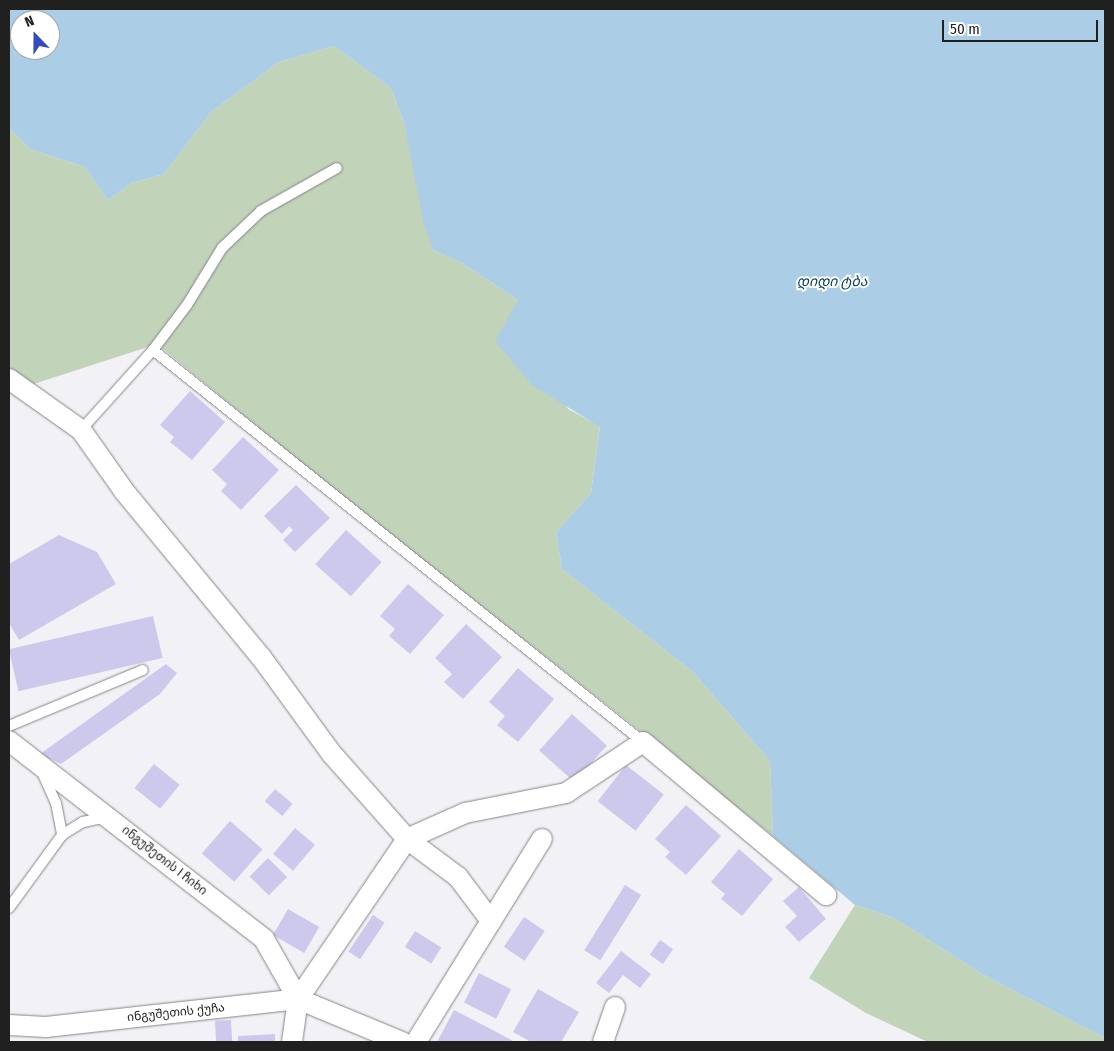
<!DOCTYPE html>
<meta charset="utf-8">
<style>
body{margin:0}
#map{position:relative;width:1114px;height:1051px;overflow:hidden;background:#f2f1f6;font-family:"Fira Sans Condensed","Noto Sans Georgian",sans-serif}
div>[style]{position:absolute}
.green>*{inset:0;background:#c1d3b9}
.water>*{inset:0;background:#abcde5}
.building>*{inset:0;background:#cdc9ed;transform-origin:0 0}
.roads{filter:drop-shadow(0 0 1px #858589) drop-shadow(0 0 1px #858589)}
.lane>*{height:10px;margin:-5px;padding:0 5px;transform-origin:5px;border-radius:5px;background:#fff}
.street>*{height:20px;margin:-10px;padding:0 10px;transform-origin:10px;border-radius:10px;background:#fff}
span{translate:-50% -50%;white-space:nowrap;text-align:center;line-height:1.15;-webkit-text-stroke:4px #fff;paint-order:stroke}
.street-label{font-size:12px;color:#202021}
.water-label{font-size:14px;color:#084364;font-style:italic}
.frame{position:absolute;inset:0;border:10px solid #202021;pointer-events:none}
.north{position:absolute;left:10px;top:10px;width:50px;height:50px;box-sizing:border-box;background:#fff;border:1px solid #a6a6a6;border-radius:50%;rotate:338deg;font-size:14px;font-weight:700;line-height:20px;text-align:center;color:#202021}
.north::after{content:'';display:block;margin:auto;width:18px;height:22px;background:#334dbe;clip-path:polygon(50% 0,100% 100%,50% 72%,0 100%)}
.scale{position:absolute;left:942px;top:20px;width:156px;height:22px;box-sizing:border-box;border:2px solid #202021;border-top:0;padding-left:6px;font-size:15px;line-height:18px;white-space:nowrap;color:#202021;-webkit-text-stroke:4px #fff;paint-order:stroke}
</style>
<div id="map">
<div class="green">
<div style="clip-path:polygon(334px 46px,391px 88px,404px 123px,433px 250px,462px 263px,518px 300px,568px 409px,600px 426px,591px 493px,556px 532px,562px 569px,693px 672px,770px 761px,773px 836px,332px 488px,157px 344px,9px 392px,9px 128px,30px 149px,85px 167px,108px 200px,131px 183px,164px 174px,211px 112px,279px 62px)"></div>
<div style="clip-path:polygon(855px 905px,894px 918px,982px 974px,1105px 1038px,1105px 1042px,928px 1042px,866px 1013px,809px 978px)"></div>
</div>
<div class="water">
<div style="clip-path:polygon(evenodd,9px 9px,1105px 9px,1105px 1038px,982px 974px,894px 918px,855px 905px,773px 836px,770px 761px,693px 672px,562px 569px,556px 532px,591px 493px,600px 427px,532px 385px,495px 341px,518px 300px,462px 263px,433px 250px,424px 224px,404px 123px,391px 88px,334px 46px,279px 62px,211px 112px,164px 174px,131px 183px,108px 200px,85px 167px,30px 149px,9px 128px,9px 9px,20px 20px,50px 20px,50px 50px,20px 50px,20px 20px)"></div>
</div>
<div class="building">
<div style="clip-path:polygon(190px 391px,225px 422px,192px 460px,170px 442px,174px 437px,160px 425px)"></div>
<div style="clip-path:polygon(243px 437px,279px 470px,241px 510px,221px 491px,227px 484px,212px 470px)"></div>
<div style="clip-path:polygon(296px 485px,330px 518px,295px 552px,283px 540px,293px 530px,289px 526px,282px 534px,264px 516px)"></div>
<div style="left:346px;top:530px;width:48px;height:46px;rotate:42deg"></div>
<div style="clip-path:polygon(59px 535px,97px 552px,116px 584px,19px 640px,9px 623px,9px 564px)"></div>
<div style="clip-path:polygon(408px 584px,444px 615px,410px 654px,389px 636px,395px 629px,380px 616px)"></div>
<div style="left:153px;top:616px;width:43px;height:148px;rotate:77deg"></div>
<div style="clip-path:polygon(466px 624px,502px 657px,463px 699px,444px 682px,452px 674px,435px 658px)"></div>
<div style="clip-path:polygon(166px 664px,177px 673px,160px 694px,61px 764px,40px 754px)"></div>
<div style="clip-path:polygon(518px 668px,554px 699px,518px 742px,497px 725px,505px 716px,489px 702px)"></div>
<div style="left:572px;top:714px;width:47px;height:49px;rotate:42deg"></div>
<div style="left:154px;top:764px;width:33px;height:31px;rotate:39deg"></div>
<div style="left:626px;top:765px;width:48px;height:46px;rotate:38deg"></div>
<div style="left:275px;top:789px;width:23px;height:16px;rotate:40deg"></div>
<div style="clip-path:polygon(686px 805px,721px 836px,686px 875px,665px 857px,670px 852px,655px 839px)"></div>
<div style="left:230px;top:821px;width:43px;height:43px;rotate:41deg"></div>
<div style="left:295px;top:828px;width:26px;height:34px;rotate:40deg"></div>
<div style="clip-path:polygon(739px 849px,773px 879px,742px 916px,721px 899px,725px 894px,711px 882px)"></div>
<div style="left:268px;top:858px;width:27px;height:26px;rotate:45deg"></div>
<div style="left:625px;top:885px;width:19px;height:77px;rotate:32deg"></div>
<div style="clip-path:polygon(799px 887px,826px 919px,799px 942px,785px 927px,797px 916px,783px 901px)"></div>
<div style="left:288px;top:909px;width:36px;height:30px;rotate:30deg"></div>
<div style="left:373px;top:915px;width:14px;height:44px;rotate:34deg"></div>
<div style="left:524px;top:917px;width:25px;height:36px;rotate:34deg"></div>
<div style="left:415px;top:931px;width:31px;height:19px;rotate:32deg"></div>
<div style="left:660px;top:940px;width:16px;height:18px;rotate:35deg"></div>
<div style="clip-path:polygon(621px 951px,651px 974px,640px 988px,623px 975px,609px 993px,596px 983px)"></div>
<div style="left:479px;top:973px;width:36px;height:33px;rotate:27deg"></div>
<div style="clip-path:polygon(538px 989px,579px 1012px,561px 1042px,531px 1042px,513px 1032px)"></div>
<div style="clip-path:polygon(454px 1010px,487px 1027px,515px 1042px,437px 1042px)"></div>
<div style="left:231px;top:1020px;width:22px;height:16px;rotate:87deg"></div>
<div style="clip-path:polygon(275px 1034px,275px 1042px,238px 1042px,238px 1036px)"></div>
</div>
<div class="roads">
<div class="lane">
<div style="left:153px;top:350px;width:56px;rotate:-52.9deg"></div>
<div style="left:187px;top:305px;width:67px;rotate:-58.4deg"></div>
<div style="left:222px;top:248px;width:54px;rotate:-43.5deg"></div>
<div style="left:261px;top:211px;width:87px;rotate:-29.5deg"></div>
<div style="left:81px;top:430px;width:108px;rotate:-48deg"></div>
<div style="left:153px;top:350px;width:628px;rotate:38.66deg"></div>
<div style="left:9px;top:726px;width:145px;rotate:-22.7deg"></div>
<div style="left:42px;top:772px;width:34px;rotate:66deg"></div>
<div style="left:56px;top:803px;width:33px;rotate:79deg"></div>
<div style="left:9px;top:908px;width:90px;rotate:-54deg"></div>
<div style="left:62px;top:835px;width:25px;rotate:-32deg"></div>
<div style="left:83px;top:822px;width:24px;rotate:-12deg"></div>
</div>
<div class="street">
<div style="left:9px;top:379px;width:88px;rotate:35.3deg"></div>
<div style="left:81px;top:430px;width:75px;rotate:54.8deg"></div>
<div style="left:124px;top:491px;width:215px;rotate:50.5deg"></div>
<div style="left:261px;top:657px;width:119px;rotate:53.9deg"></div>
<div style="left:331px;top:753px;width:115px;rotate:48.5deg"></div>
<div style="left:407px;top:839px;width:64px;rotate:36.7deg"></div>
<div style="left:458px;top:877px;width:55px;rotate:53.1deg"></div>
<div style="left:9px;top:741px;width:323px;rotate:37.8deg"></div>
<div style="left:264px;top:939px;width:69px;rotate:60.5deg"></div>
<div style="left:9px;top:1025px;width:37px;rotate:3deg"></div>
<div style="left:46px;top:1027px;width:254px;rotate:-6.3deg"></div>
<div style="left:298px;top:999px;width:113px;rotate:22.5deg"></div>
<div style="left:292px;top:1042px;width:43px;rotate:-82.1deg"></div>
<div style="left:298px;top:999px;width:194px;rotate:-55.7deg"></div>
<div style="left:407px;top:839px;width:64px;rotate:-24.1deg"></div>
<div style="left:465px;top:813px;width:103px;rotate:-11.2deg"></div>
<div style="left:566px;top:793px;width:92px;rotate:-33.5deg"></div>
<div style="left:643px;top:742px;width:239px;rotate:39.9deg"></div>
<div style="left:416px;top:1042px;width:239px;rotate:-58.2deg"></div>
<div style="left:603px;top:1042px;width:37px;rotate:-71deg"></div>
</div>
</div>
<div class="street-label">
<span style="left:164px;top:861px;rotate:38deg">ინგუშეთის I ჩიხი</span>
<span style="left:176px;top:1013px;rotate:-6deg">ინგუშეთის ქუჩა</span>
</div>
<div class="water-label">
<span style="left:832px;top:282px">დიდი ტბა</span>
</div>
<div class="frame"></div>
<div class="north">N</div>
<div class="scale">50 m</div>
</div>
